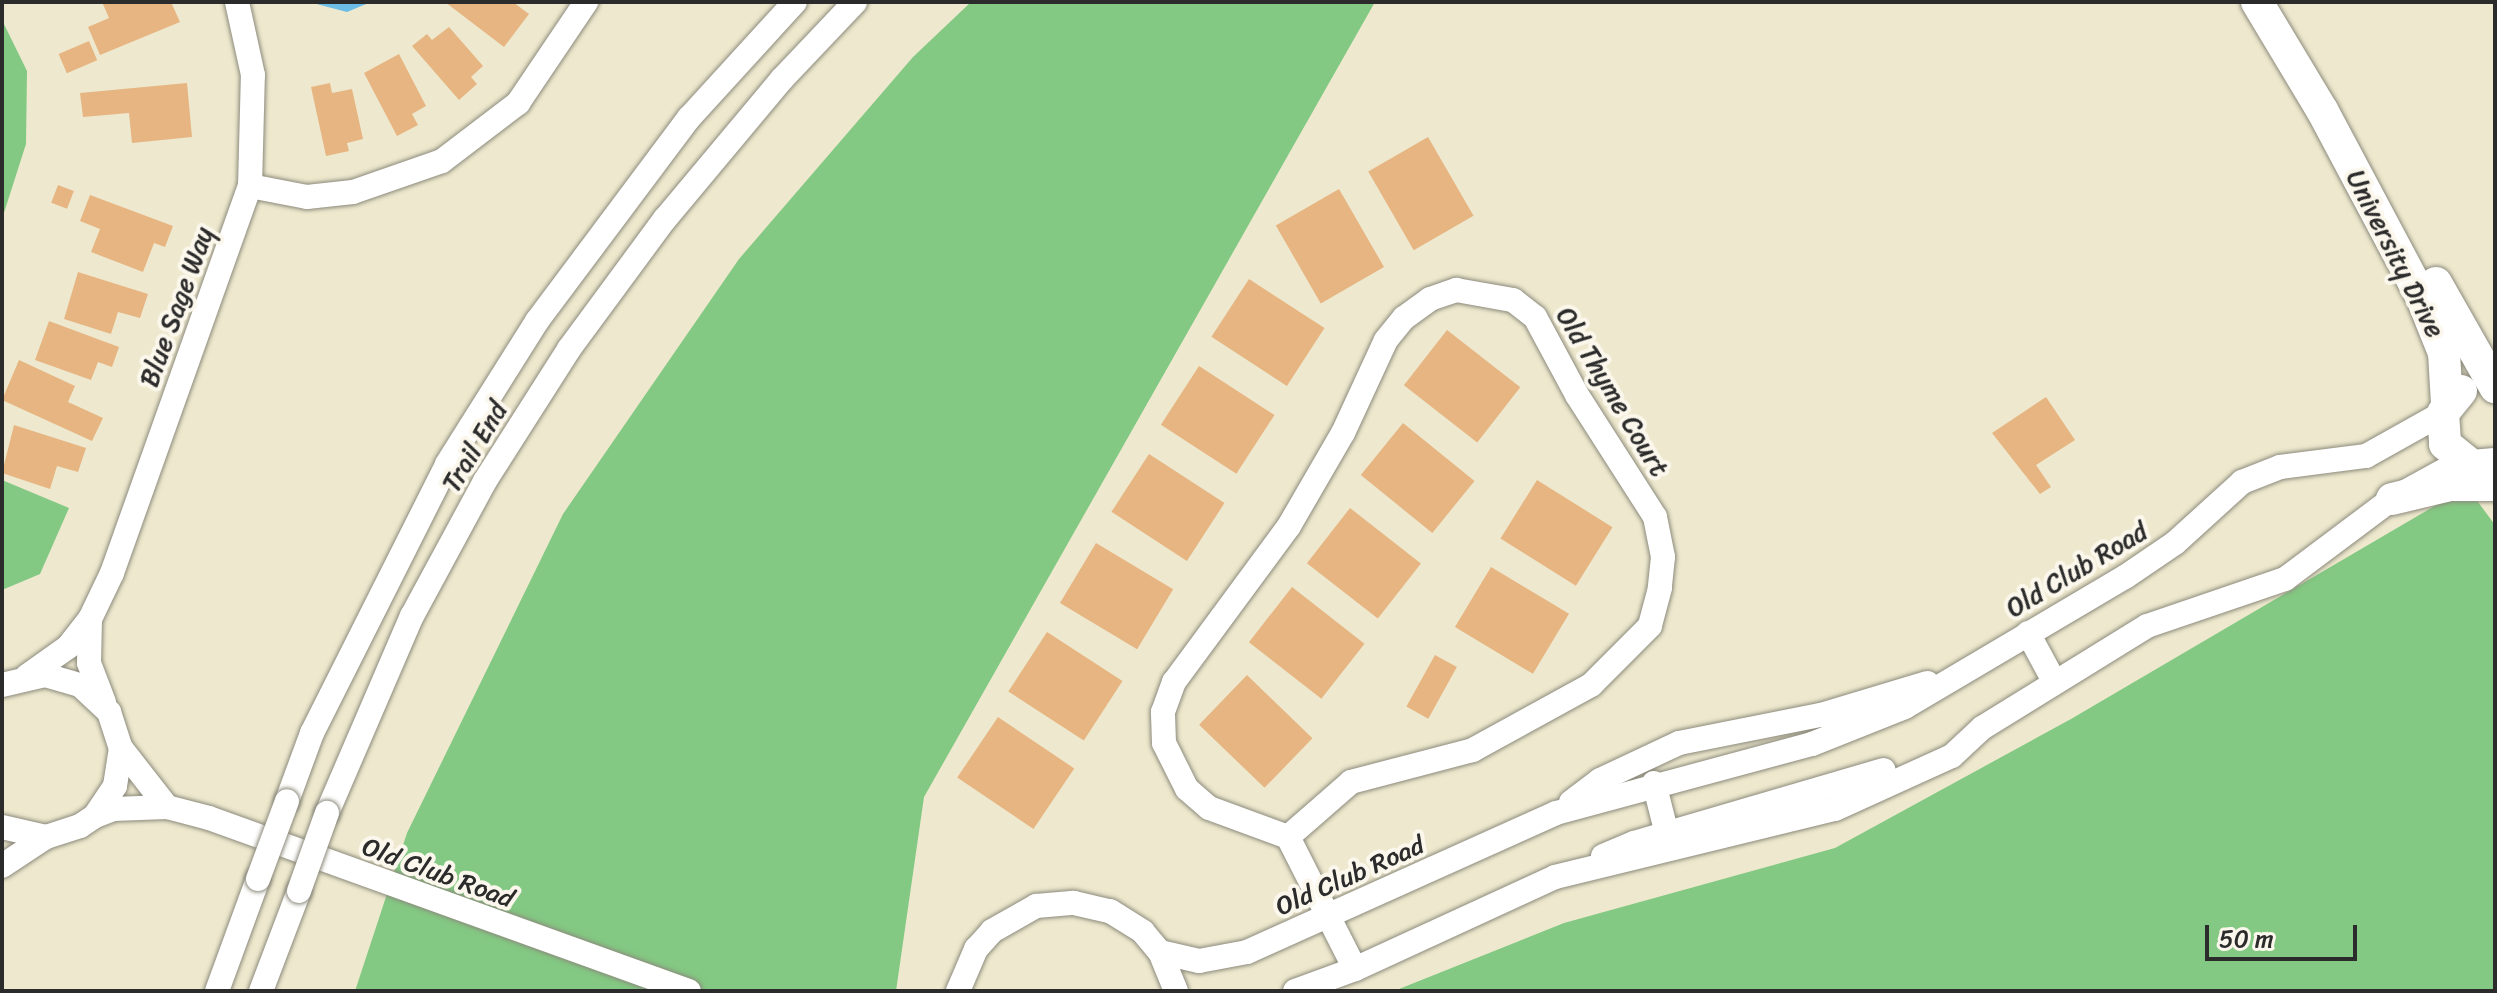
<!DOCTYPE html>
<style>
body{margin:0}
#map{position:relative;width:2497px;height:993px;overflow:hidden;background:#eee9ce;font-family:Sriracha,sans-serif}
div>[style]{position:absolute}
.green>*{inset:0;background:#83c883}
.water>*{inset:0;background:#6bbce6}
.building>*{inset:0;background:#e6b582;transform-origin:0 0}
.roads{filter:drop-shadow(0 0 2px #8c8a7c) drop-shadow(0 0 2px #8c8a7c)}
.minor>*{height:24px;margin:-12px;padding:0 12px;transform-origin:12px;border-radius:12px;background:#fff}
.major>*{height:32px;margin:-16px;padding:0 16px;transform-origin:16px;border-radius:16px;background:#fff}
.bridges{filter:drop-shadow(0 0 2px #8c8a7c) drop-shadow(0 0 2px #8c8a7c)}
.minor-bridge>*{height:24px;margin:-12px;padding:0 12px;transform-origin:12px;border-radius:12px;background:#fff}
span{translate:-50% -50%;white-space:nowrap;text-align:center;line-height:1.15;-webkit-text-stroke:8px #fbf7ec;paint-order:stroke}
.street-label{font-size:26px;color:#2b2b2b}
.frame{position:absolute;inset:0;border:4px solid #2b2b2b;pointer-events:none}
.scale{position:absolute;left:2205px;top:925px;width:152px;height:36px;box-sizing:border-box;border:4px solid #2b2b2b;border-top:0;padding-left:10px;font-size:24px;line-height:28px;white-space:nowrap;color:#2b2b2b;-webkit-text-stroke:6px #fbf7ec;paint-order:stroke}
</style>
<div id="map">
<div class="green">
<div style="clip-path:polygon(971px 2px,1375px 2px,924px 797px,896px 991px,355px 991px,407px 833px,563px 514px,739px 259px,913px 57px)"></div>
<div style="clip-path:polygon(2px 20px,27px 71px,26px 144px,2px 219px)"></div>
<div style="clip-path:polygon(2px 480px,69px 508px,40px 574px,2px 590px)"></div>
<div style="clip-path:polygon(2467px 487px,2495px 525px,2495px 991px,1394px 991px,1564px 923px,1835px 848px,2071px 719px)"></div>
</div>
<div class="water">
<div style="clip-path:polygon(309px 2px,371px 2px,347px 12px)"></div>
</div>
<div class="building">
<div style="clip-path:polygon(102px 2px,171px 2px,180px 22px,100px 55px,88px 27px,109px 18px)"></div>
<div style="clip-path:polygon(445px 2px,513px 2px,529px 14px,504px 47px)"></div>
<div style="clip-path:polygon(449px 27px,483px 66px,471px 77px,477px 84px,459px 100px,412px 46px,427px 34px,432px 40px)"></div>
<div style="left:89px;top:41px;width:21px;height:33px;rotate:67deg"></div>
<div style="clip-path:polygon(399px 54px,426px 106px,412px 114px,418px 125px,397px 136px,364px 73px)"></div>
<div style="clip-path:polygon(187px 83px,192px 137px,132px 143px,129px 113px,83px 117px,80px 93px)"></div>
<div style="clip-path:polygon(330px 83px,332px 93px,352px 89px,363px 139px,347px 143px,349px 151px,326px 156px,311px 87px)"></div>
<div style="left:1428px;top:137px;width:91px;height:69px;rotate:60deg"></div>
<div style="left:58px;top:185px;width:17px;height:19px;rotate:21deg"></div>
<div style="left:1339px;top:189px;width:90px;height:73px;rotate:60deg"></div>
<div style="clip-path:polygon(90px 195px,173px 226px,165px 247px,154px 243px,143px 272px,91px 252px,100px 229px,80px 221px)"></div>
<div style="clip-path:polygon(78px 272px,148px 294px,140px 318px,118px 312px,111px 334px,64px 319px)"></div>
<div style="left:1249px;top:279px;width:90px;height:69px;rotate:33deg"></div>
<div style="clip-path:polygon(49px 321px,119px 347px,112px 367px,98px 362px,91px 380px,35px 360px)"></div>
<div style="left:1447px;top:330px;width:93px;height:70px;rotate:38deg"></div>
<div style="clip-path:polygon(19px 360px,75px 386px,68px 402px,103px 418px,92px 441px,2px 400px)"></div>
<div style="left:1199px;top:366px;width:90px;height:70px;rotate:33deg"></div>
<div style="clip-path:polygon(2046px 397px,2075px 440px,2036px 465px,2051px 487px,2040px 494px,1992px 433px)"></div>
<div style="left:1403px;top:423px;width:92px;height:67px;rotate:39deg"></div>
<div style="clip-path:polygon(14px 425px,86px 448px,78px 472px,57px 466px,50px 489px,2px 473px)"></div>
<div style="left:1149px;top:454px;width:90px;height:69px;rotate:33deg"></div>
<div style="left:1537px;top:480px;width:89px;height:69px;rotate:32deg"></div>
<div style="left:1350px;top:508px;width:90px;height:70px;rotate:38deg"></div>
<div style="left:1096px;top:543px;width:90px;height:70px;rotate:31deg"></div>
<div style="left:1491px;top:567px;width:91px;height:70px;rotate:31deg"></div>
<div style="left:1292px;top:587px;width:92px;height:70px;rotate:38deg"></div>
<div style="left:1047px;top:632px;width:90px;height:71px;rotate:33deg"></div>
<div style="left:1435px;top:655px;width:25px;height:59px;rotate:29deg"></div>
<div style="left:1247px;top:675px;width:91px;height:69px;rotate:44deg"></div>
<div style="left:998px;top:717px;width:92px;height:73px;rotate:34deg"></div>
</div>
<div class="roads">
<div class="minor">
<div style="left:250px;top:186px;width:58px;rotate:10.9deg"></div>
<div style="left:307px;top:197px;width:46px;rotate:-6.2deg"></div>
<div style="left:353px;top:192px;width:94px;rotate:-19.2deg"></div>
<div style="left:442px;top:161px;width:96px;rotate:-37.3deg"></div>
<div style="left:518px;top:103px;width:122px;rotate:-56deg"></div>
<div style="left:90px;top:619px;width:44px;rotate:91.3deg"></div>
<div style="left:89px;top:663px;width:42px;rotate:69deg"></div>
<div style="left:2028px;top:633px;width:55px;rotate:61.6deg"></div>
<div style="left:27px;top:676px;width:50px;rotate:-35.3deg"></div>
<div style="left:68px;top:647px;width:36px;rotate:-52deg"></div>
<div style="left:90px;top:619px;width:51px;rotate:-64.4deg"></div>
<div style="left:112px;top:573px;width:411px;rotate:-70.4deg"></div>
<div style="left:250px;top:186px;width:111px;rotate:-88.5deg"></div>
<div style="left:253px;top:75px;width:75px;rotate:-102.4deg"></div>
<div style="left:2px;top:685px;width:44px;rotate:-13.1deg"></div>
<div style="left:45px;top:675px;width:36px;rotate:16deg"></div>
<div style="left:80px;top:685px;width:40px;rotate:43deg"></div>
<div style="left:109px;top:712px;width:38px;rotate:72deg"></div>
<div style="left:121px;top:748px;width:38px;rotate:99deg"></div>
<div style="left:115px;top:786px;width:36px;rotate:124deg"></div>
<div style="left:95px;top:816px;width:18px;rotate:146deg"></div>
<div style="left:80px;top:826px;width:36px;rotate:162deg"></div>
<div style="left:46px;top:837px;width:45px;rotate:-167.2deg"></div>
<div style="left:121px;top:748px;width:75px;rotate:52.1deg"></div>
<div style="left:1654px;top:783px;width:53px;rotate:75.7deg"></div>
<div style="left:287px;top:801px;width:72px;rotate:-69.8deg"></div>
<div style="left:312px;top:733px;width:301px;rotate:-63.3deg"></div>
<div style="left:447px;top:464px;width:169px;rotate:-57.8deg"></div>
<div style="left:537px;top:321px;width:254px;rotate:-53.2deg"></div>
<div style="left:689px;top:118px;width:157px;rotate:-47.6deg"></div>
<div style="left:1571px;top:802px;width:36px;rotate:-37deg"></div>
<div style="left:1600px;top:780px;width:87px;rotate:-25.1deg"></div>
<div style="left:1679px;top:743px;width:145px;rotate:-11.2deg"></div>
<div style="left:1821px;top:715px;width:111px;rotate:-16.8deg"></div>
<div style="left:327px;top:813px;width:215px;rotate:-66.7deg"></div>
<div style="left:412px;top:616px;width:153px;rotate:-61.6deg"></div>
<div style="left:485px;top:481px;width:156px;rotate:-57.5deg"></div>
<div style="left:569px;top:349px;width:162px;rotate:-53.6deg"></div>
<div style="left:665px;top:219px;width:182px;rotate:-50.1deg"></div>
<div style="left:782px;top:79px;width:106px;rotate:-46.5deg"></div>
<div style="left:95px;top:816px;width:19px;rotate:-21deg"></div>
<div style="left:113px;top:809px;width:54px;rotate:-2.1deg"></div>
<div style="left:167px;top:807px;width:43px;rotate:14.7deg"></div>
<div style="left:209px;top:818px;width:510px;rotate:19.82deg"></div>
<div style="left:1288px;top:837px;width:84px;rotate:-159.8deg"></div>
<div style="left:1209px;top:808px;width:29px;rotate:-139deg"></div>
<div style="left:1187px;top:789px;width:51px;rotate:-116.6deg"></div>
<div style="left:1164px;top:743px;width:31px;rotate:-92deg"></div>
<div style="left:1163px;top:712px;width:32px;rotate:-70deg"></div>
<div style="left:1174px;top:682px;width:194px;rotate:-53.6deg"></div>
<div style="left:1289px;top:526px;width:108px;rotate:-59.9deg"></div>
<div style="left:1343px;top:433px;width:102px;rotate:-65.2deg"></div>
<div style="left:1386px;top:340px;width:28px;rotate:-51deg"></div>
<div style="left:1404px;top:318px;width:32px;rotate:-36deg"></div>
<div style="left:1430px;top:299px;width:28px;rotate:-19deg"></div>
<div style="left:1456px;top:290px;width:58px;rotate:10deg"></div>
<div style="left:1513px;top:300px;width:28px;rotate:38deg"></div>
<div style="left:1535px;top:317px;width:89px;rotate:61.7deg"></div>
<div style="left:1577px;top:395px;width:145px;rotate:57.4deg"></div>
<div style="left:1655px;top:517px;width:41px;rotate:78.7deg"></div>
<div style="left:1663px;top:557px;width:31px;rotate:96deg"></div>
<div style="left:1660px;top:588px;width:39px;rotate:105deg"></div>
<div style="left:1650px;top:626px;width:83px;rotate:135deg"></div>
<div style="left:1591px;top:685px;width:135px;rotate:151.2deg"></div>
<div style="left:1473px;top:750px;width:126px;rotate:165.3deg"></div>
<div style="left:1351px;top:782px;width:84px;rotate:138.9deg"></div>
<div style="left:1288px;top:837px;width:148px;rotate:63.1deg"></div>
<div style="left:1603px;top:856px;width:34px;rotate:-23deg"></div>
<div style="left:1634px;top:843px;width:260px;rotate:-16.3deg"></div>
<div style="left:2px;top:866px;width:53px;rotate:-33.4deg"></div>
<div style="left:1160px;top:952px;width:40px;rotate:13deg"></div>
<div style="left:1199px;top:961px;width:49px;rotate:-10.6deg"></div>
<div style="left:1247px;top:952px;width:339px;rotate:-24.2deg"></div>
<div style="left:1556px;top:813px;width:265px;rotate:-15.1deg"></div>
<div style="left:1812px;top:744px;width:100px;rotate:-21.7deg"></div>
<div style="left:1905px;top:707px;width:256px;rotate:-30.6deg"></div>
<div style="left:2125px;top:577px;width:60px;rotate:-34.2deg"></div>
<div style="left:2175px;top:543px;width:91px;rotate:-42.3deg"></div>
<div style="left:2242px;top:482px;width:41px;rotate:-21.5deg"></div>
<div style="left:2280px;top:467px;width:87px;rotate:-7.3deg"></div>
<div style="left:2366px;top:456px;width:88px;rotate:-29.2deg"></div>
<div style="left:217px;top:991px;width:119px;rotate:-69.9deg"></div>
<div style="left:261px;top:991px;width:107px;rotate:-69.2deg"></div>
<div style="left:958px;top:991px;width:46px;rotate:-66.8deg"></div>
<div style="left:976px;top:949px;width:24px;rotate:-48deg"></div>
<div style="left:992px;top:931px;width:51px;rotate:-29.6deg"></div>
<div style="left:1036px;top:906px;width:38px;rotate:-5deg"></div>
<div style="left:1074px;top:903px;width:37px;rotate:13deg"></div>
<div style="left:1110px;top:911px;width:39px;rotate:32deg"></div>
<div style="left:1143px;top:932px;width:26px;rotate:50deg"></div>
<div style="left:1160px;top:952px;width:42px;rotate:67.7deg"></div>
<div style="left:1295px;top:991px;width:64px;rotate:-20.1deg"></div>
<div style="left:1355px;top:969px;width:220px;rotate:-24.7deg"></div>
<div style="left:1555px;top:877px;width:288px;rotate:-13.7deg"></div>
<div style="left:1835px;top:809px;width:128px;rotate:-24.4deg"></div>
<div style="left:1952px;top:756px;width:41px;rotate:-43deg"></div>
<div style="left:1982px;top:728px;width:194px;rotate:-31.7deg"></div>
<div style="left:2147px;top:626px;width:146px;rotate:-18.8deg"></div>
<div style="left:2285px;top:579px;width:134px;rotate:-36.8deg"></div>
<div style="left:2392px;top:499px;width:79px;rotate:-28.8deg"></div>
</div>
<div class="major">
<div style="left:2257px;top:2px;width:126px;rotate:59deg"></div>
<div style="left:2322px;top:110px;width:213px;rotate:62deg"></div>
<div style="left:2422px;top:298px;width:59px;rotate:68.2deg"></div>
<div style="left:2444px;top:353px;width:51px;rotate:86.6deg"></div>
<div style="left:2436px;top:283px;width:120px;rotate:60.4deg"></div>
<div style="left:2461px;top:391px;width:28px;rotate:129deg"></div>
<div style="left:2443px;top:413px;width:31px;rotate:86deg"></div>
<div style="left:2445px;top:444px;width:35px;rotate:39deg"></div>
<div style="left:2472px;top:466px;width:23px;rotate:-5deg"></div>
<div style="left:2392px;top:499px;width:60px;rotate:-13.6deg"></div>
<div style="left:2450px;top:485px;width:45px"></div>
</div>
</div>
<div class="bridges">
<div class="minor-bridge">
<div style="left:258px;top:879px;width:83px;rotate:-69.6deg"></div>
<div style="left:299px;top:891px;width:83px;rotate:-70.3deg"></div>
</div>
</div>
<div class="street-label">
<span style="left:2395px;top:254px;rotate:63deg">University Drive</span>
<span style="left:177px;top:307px;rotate:-70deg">Blue Sage Way</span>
<span style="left:1612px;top:392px;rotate:59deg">Old Thyme Court</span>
<span style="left:475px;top:447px;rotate:-59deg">Trail End</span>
<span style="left:2077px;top:570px;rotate:-31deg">Old Club Road</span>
<span style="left:438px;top:873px;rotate:20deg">Old Club Road</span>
<span style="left:1350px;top:876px;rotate:-24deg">Old Club Road</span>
</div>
<div class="frame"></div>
<div class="scale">50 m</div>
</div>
